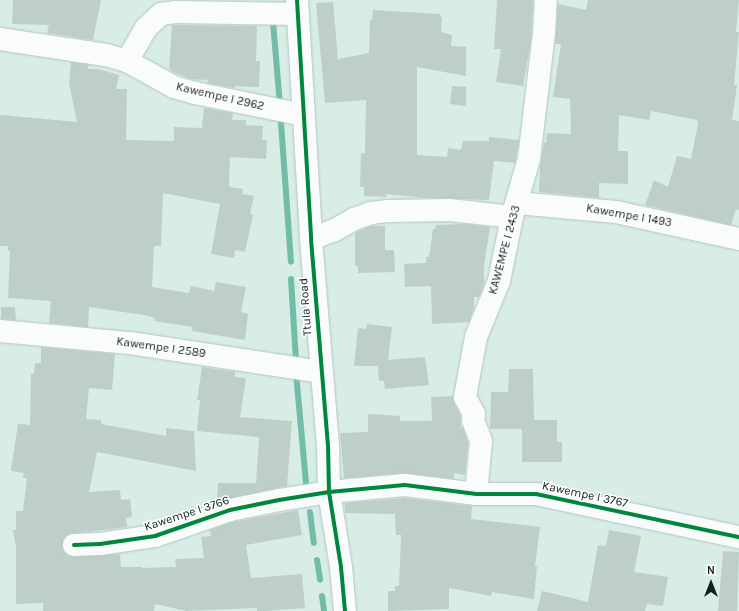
<!DOCTYPE html>
<style>
body{margin:0}
#map{position:relative;width:739px;height:611px;overflow:hidden;background:#d7ede6;font-family:Karla,sans-serif}
div>[style]{position:absolute}
.stream>*{height:6px;margin:-3px;padding:0 3px;transform-origin:3px;border-radius:3px;background:#71bdaa}
.building>*{inset:0;background:#becfc9}
.roads{filter:drop-shadow(0 0 1px #b4c5c0) drop-shadow(0 0 1px #b4c5c0)}
.street>*{height:22px;margin:-11px;padding:0 11px;transform-origin:11px;border-radius:11px;background:#f9fcfb}
.cycleway>*{height:4px;margin:-2px;padding:0 2px;transform-origin:2px;border-radius:2px;background:#00873e}
span{translate:-50% -50%;white-space:nowrap;text-align:center;line-height:1.15;-webkit-text-stroke:3px #fff;paint-order:stroke}
.street-label{font-size:12px;color:#11201c}
.north{position:absolute;left:691px;top:563px;width:40px;height:40px;-webkit-text-stroke:3px #fff;paint-order:stroke;rotate:0deg;font-size:11px;font-weight:700;line-height:16px;text-align:center;color:#11201c}
.north::after{content:'';display:block;margin:auto;width:14px;height:18px;background:#11201c;clip-path:polygon(50% 0,100% 100%,50% 72%,0 100%)}
</style>
<div id="map">
<div class="stream">
<div style="left:273px;top:22px;width:84px;rotate:85.2deg"></div>
<div style="left:281px;top:123px;width:139px;rotate:85.9deg"></div>
<div style="left:291px;top:279px;width:81px;rotate:86.5deg"></div>
<div style="left:296px;top:360px;width:4px;rotate:-166deg"></div>
<div style="left:296px;top:373px;width:121px;rotate:84.8deg"></div>
<div style="left:310px;top:512px;width:31px;rotate:83deg"></div>
<div style="left:317px;top:560px;width:20px;rotate:81deg"></div>
<div style="left:322px;top:596px;width:15px;rotate:82deg"></div>
</div>
<div class="building">
<div style="clip-path:polygon(13px 0,101px 0,93px 40px,47px 33px,49px 25px,12px 24px)"></div>
<div style="clip-path:polygon(497px 0,533px 0,531px 41px,523px 86px,496px 82px,501px 49px,494px 49px)"></div>
<div style="clip-path:polygon(588px 0,739px 0,736px 32px,739px 32px,734px 85px,737px 85px,732px 120px,739px 121px,739px 210px,736px 209px,731px 225px,645px 205px,654px 180px,668px 187px,677px 156px,691px 159px,698px 124px,697px 120px,651px 111px,649px 120px,619px 115px,618px 151px,628px 151px,628px 184px,599px 183px,599px 198px,539px 192px,540px 166px,544px 143px,546px 143px,547px 133px,571px 134px,570px 99px,553px 97px,561px 44px,555px 44px,558px 4px,586px 10px)"></div>
<div style="clip-path:polygon(333px 2px,338px 59px,369px 53px,370px 20px,372px 20px,373px 10px,440px 14px,442px 19px,441px 32px,452px 35px,451px 46px,466px 47px,466px 76px,417px 67px,417px 155px,447px 157px,448px 148px,461px 150px,463px 141px,489px 141px,489px 137px,519px 140px,515px 163px,494px 161px,489px 200px,427px 198px,386px 194px,386px 197px,364px 196px,364px 187px,360px 187px,361px 153px,365px 153px,366px 100px,325px 103px,316px 3px)"></div>
<div style="clip-path:polygon(172px 25px,257px 26px,256px 61px,260px 61px,259px 87px,235px 86px,235px 88px,207px 83px,208px 80px,191px 79px,171px 71px,171px 69px,169px 69px)"></div>
<div style="clip-path:polygon(71px 62px,89px 65px,88px 69px,98px 69px,119px 75px,116px 89px,127px 89px,126px 140px,174px 141px,174px 127px,202px 128px,204px 108px,233px 113px,232px 120px,246px 120px,246px 125px,263px 126px,262px 140px,267px 140px,266px 159px,230px 157px,229px 187px,243px 189px,242px 194px,254px 196px,250px 214px,253px 215px,245px 252px,235px 250px,234px 258px,211px 254px,220px 204px,163px 193px,161px 246px,154px 246px,152px 287px,189px 293px,191px 286px,214px 291px,216px 282px,246px 287px,241px 312px,248px 314px,245px 340px,192px 331px,193px 327px,154px 321px,155px 318px,144px 315px,89px 307px,88px 327px,49px 323px,51px 301px,8px 298px,10px 251px,8px 251px,8px 246px,0 246px,0 115px,77px 122px,69px 83px)"></div>
<div style="clip-path:polygon(452px 86px,466px 87px,466px 106px,450px 104px)"></div>
<div style="clip-path:polygon(464px 224px,490px 227px,484px 266px,484px 284px,479px 297px,474px 297px,474px 308px,469px 322px,432px 324px,431px 286px,405px 287px,404px 264px,426px 263px,426px 257px,429px 257px,433px 229px,435px 229px,436px 225px)"></div>
<div style="clip-path:polygon(371px 226px,385px 226px,385px 250px,394px 250px,395px 272px,358px 273px,358px 266px,355px 266px,355px 233px)"></div>
<div style="clip-path:polygon(1px 307px,15px 307px,16px 320px,1px 319px)"></div>
<div style="clip-path:polygon(367px 324px,392px 327px,388px 360px,425px 357px,429px 385px,385px 389px,384px 381px,379px 381px,378px 366px,354px 366px,358px 328px,366px 329px)"></div>
<div style="clip-path:polygon(41px 347px,115px 354px,112px 390px,89px 388px,86px 419px,101px 420px,101px 424px,166px 436px,166px 428px,194px 431px,196px 471px,97px 452px,89px 492px,120px 490px,121px 500px,130px 499px,132px 517px,126px 518px,127px 527px,68px 534px,63px 540px,62px 546px,64px 552px,69px 556px,74px 557px,120px 554px,121px 567px,142px 567px,142px 568px,176px 567px,175px 559px,204px 558px,201px 537px,211px 536px,210px 530px,233px 522px,298px 510px,302px 535px,246px 545px,251px 578px,302px 574px,305px 608px,264px 611px,257px 611px,257px 608px,186px 611px,155px 604px,154px 611px,43px 611px,43px 603px,16px 604px,16px 547px,13px 530px,16px 530px,16px 511px,23px 511px,27px 478px,23px 478px,24px 473px,11px 471px,12px 463px,18px 424px,30px 425px,31px 374px,34px 374px,35px 363px,41px 363px)"></div>
<div style="clip-path:polygon(202px 367px,235px 372px,235px 377px,246px 378px,240px 417px,292px 421px,287px 486px,217px 501px,218px 483px,256px 483px,259px 437px,197px 431px,200px 400px,197px 400px)"></div>
<div style="clip-path:polygon(509px 369px,533px 369px,534px 420px,557px 420px,557px 442px,562px 442px,562px 462px,522px 462px,522px 429px,490px 429px,491px 392px,508px 392px)"></div>
<div style="clip-path:polygon(453px 396px,454px 403px,460px 414px,461px 428px,463px 428px,468px 443px,465px 475px,454px 473px,454px 479px,404px 473px,344px 478px,340px 433px,368px 432px,368px 414px,400px 416px,400px 421px,432px 421px,431px 397px)"></div>
<div style="clip-path:polygon(405px 498px,472px 506px,471px 519px,540px 527px,535px 566px,537px 566px,534px 599px,492px 592px,491px 596px,449px 588px,449px 609px,388px 611px,388px 591px,395px 591px,395px 586px,399px 586px,401px 535px,396px 535px,395px 514px,345px 513px,345px 503px)"></div>
<div style="clip-path:polygon(609px 530px,641px 536px,634px 572px,668px 577px,663px 606px,647px 604px,645px 611px,537px 611px,542px 591px,588px 602px,598px 545px,606px 546px)"></div>
<div style="clip-path:polygon(723px 551px,739px 552px,737px 611px,718px 611px)"></div>
</div>
<div class="roads">
<div class="street">
<div style="left:297px;top:0;width:239px;rotate:86.6deg"></div>
<div style="left:311px;top:239px;width:207px;rotate:85.3deg"></div>
<div style="left:328px;top:445px;width:47px;rotate:88.8deg"></div>
<div style="left:329px;top:492px;width:76px;rotate:80.9deg"></div>
<div style="left:341px;top:567px;width:44px;rotate:84.8deg"></div>
<div style="left:0;top:39px;width:107px;rotate:8.6deg"></div>
<div style="left:106px;top:55px;width:22px;rotate:16deg"></div>
<div style="left:127px;top:61px;width:54px;rotate:29deg"></div>
<div style="left:174px;top:87px;width:22px;rotate:16deg"></div>
<div style="left:195px;top:93px;width:111px;rotate:11.4deg"></div>
<div style="left:127px;top:61px;width:38px;rotate:-60deg"></div>
<div style="left:146px;top:28px;width:21px;rotate:-43deg"></div>
<div style="left:161px;top:14px;width:14px;rotate:-8deg"></div>
<div style="left:175px;top:12px;width:123px;rotate:0.9deg"></div>
<div style="left:517px;top:203px;width:99px;rotate:5.2deg"></div>
<div style="left:616px;top:212px;width:126px;rotate:12.4deg"></div>
<div style="left:311px;top:239px;width:26px;rotate:-21deg"></div>
<div style="left:335px;top:230px;width:22px;rotate:-30deg"></div>
<div style="left:354px;top:219px;width:18px;rotate:-19deg"></div>
<div style="left:371px;top:213px;width:17px;rotate:-7deg"></div>
<div style="left:388px;top:211px;width:62px;rotate:-0.9deg"></div>
<div style="left:450px;top:210px;width:62px;rotate:6.4deg"></div>
<div style="left:0;top:331px;width:131px;rotate:5.3deg"></div>
<div style="left:130px;top:343px;width:193px;rotate:8.6deg"></div>
<div style="left:476px;top:494px;width:53px;rotate:-84.6deg"></div>
<div style="left:481px;top:441px;width:22px;rotate:-111deg"></div>
<div style="left:473px;top:420px;width:6px;rotate:-81deg"></div>
<div style="left:474px;top:414px;width:19px;rotate:-118deg"></div>
<div style="left:465px;top:397px;width:61px;rotate:-79.6deg"></div>
<div style="left:476px;top:337px;width:61px;rotate:-67.7deg"></div>
<div style="left:499px;top:281px;width:65px;rotate:-78.5deg"></div>
<div style="left:512px;top:217px;width:60px;rotate:-73.7deg"></div>
<div style="left:529px;top:159px;width:126px;rotate:-83.2deg"></div>
<div style="left:544px;top:34px;width:34px;rotate:-87deg"></div>
<div style="left:74px;top:545px;width:26px;rotate:-2deg"></div>
<div style="left:100px;top:544px;width:56px;rotate:-8.3deg"></div>
<div style="left:155px;top:536px;width:79px;rotate:-19.1deg"></div>
<div style="left:230px;top:510px;width:50px;rotate:-11.5deg"></div>
<div style="left:279px;top:500px;width:51px;rotate:-9.1deg"></div>
<div style="left:329px;top:492px;width:76px;rotate:-5.3deg"></div>
<div style="left:405px;top:485px;width:72px;rotate:7.2deg"></div>
<div style="left:476px;top:494px;width:60px"></div>
<div style="left:536px;top:494px;width:208px;rotate:12deg"></div>
</div>
</div>
<div class="cycleway">
<div style="left:297px;top:0;width:239px;rotate:86.6deg"></div>
<div style="left:311px;top:239px;width:207px;rotate:85.3deg"></div>
<div style="left:328px;top:445px;width:47px;rotate:88.8deg"></div>
<div style="left:329px;top:492px;width:76px;rotate:80.9deg"></div>
<div style="left:341px;top:567px;width:44px;rotate:84.8deg"></div>
<div style="left:74px;top:545px;width:26px;rotate:-2deg"></div>
<div style="left:100px;top:544px;width:56px;rotate:-8.3deg"></div>
<div style="left:155px;top:536px;width:79px;rotate:-19.1deg"></div>
<div style="left:230px;top:510px;width:50px;rotate:-11.5deg"></div>
<div style="left:279px;top:500px;width:51px;rotate:-9.1deg"></div>
<div style="left:329px;top:492px;width:76px;rotate:-5.3deg"></div>
<div style="left:405px;top:485px;width:72px;rotate:7.2deg"></div>
<div style="left:476px;top:494px;width:60px"></div>
<div style="left:536px;top:494px;width:208px;rotate:12deg"></div>
</div>
<div class="street-label">
<span style="left:220px;top:97px;rotate:13deg">Kawempe I 2962</span>
<span style="left:629px;top:216px;rotate:10deg">Kawempe I 1493</span>
<span style="left:505px;top:250px;rotate:-75deg">KAWEMPE I 2433</span>
<span style="left:306px;top:307px;rotate:-94deg">Ttula Road</span>
<span style="left:161px;top:348px;rotate:8deg">Kawempe I 2589</span>
<span style="left:585px;top:495px;rotate:12deg">Kawempe I 3767</span>
<span style="left:187px;top:514px;rotate:-18deg">Kawempe I 3766</span>
</div>
<div class="north">N</div>
</div>
